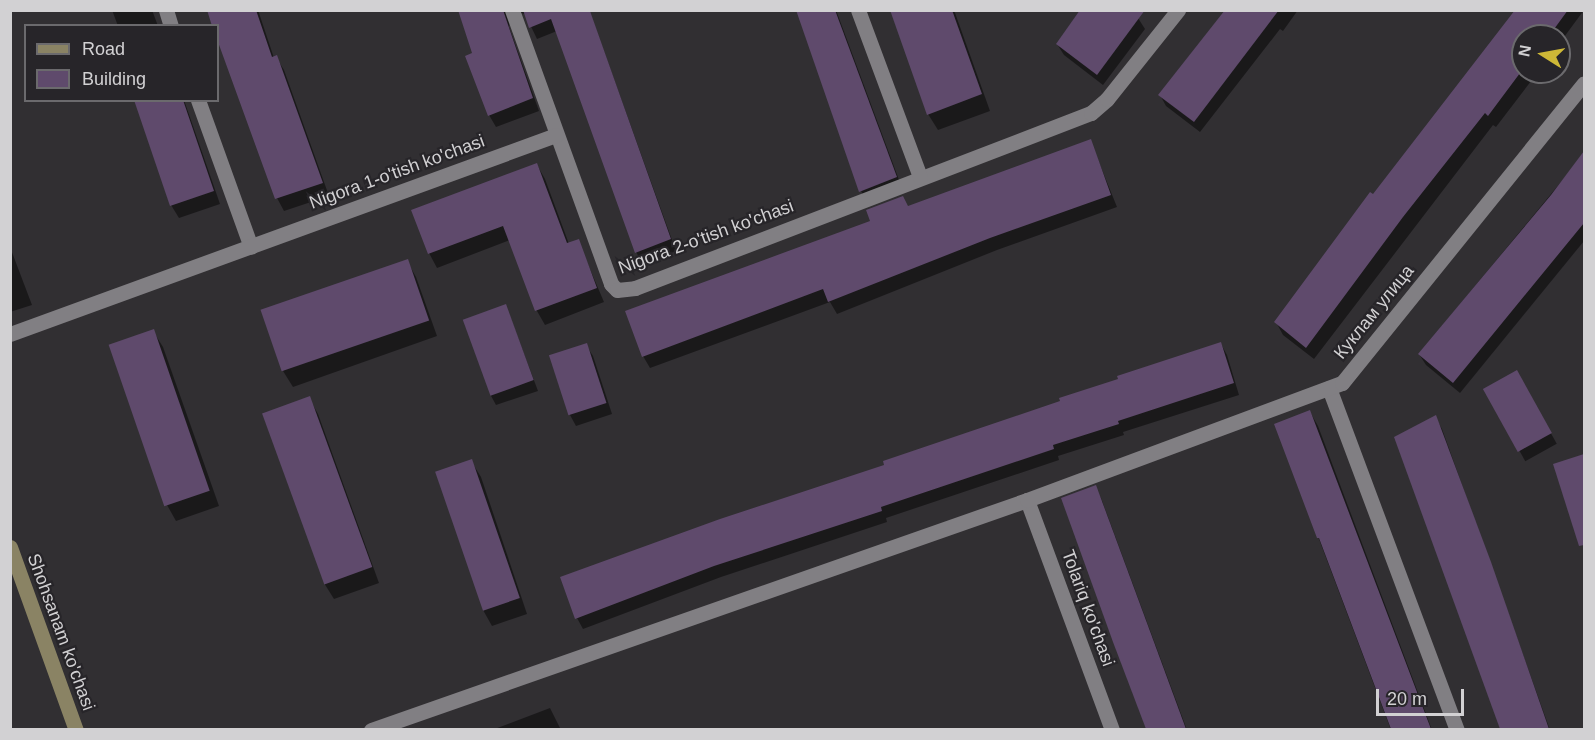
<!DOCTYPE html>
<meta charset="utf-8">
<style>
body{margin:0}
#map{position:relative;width:1595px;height:740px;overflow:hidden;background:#312f32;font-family:Arial,sans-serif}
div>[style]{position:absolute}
.shadow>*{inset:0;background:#0007;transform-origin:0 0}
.building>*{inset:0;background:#5f4a6c;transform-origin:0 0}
.street>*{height:15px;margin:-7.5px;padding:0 7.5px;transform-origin:7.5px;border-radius:7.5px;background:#817f83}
.secondary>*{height:15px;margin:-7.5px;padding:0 7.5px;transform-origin:7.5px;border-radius:7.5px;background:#8a8364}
span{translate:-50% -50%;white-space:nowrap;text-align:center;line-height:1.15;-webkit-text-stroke:4.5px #272529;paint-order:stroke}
.street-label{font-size:18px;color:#d2d1d3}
.frame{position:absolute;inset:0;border:12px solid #d2d1d3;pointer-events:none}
.legend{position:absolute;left:24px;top:24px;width:195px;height:78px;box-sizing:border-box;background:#272529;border:2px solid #6b6a6d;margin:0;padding:8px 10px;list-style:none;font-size:18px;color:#d2d1d3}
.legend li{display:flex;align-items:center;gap:12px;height:30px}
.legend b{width:30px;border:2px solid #6b6a6d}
.north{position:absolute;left:1511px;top:24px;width:60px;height:60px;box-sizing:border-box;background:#272529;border:2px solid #6b6a6d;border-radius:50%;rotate:281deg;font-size:16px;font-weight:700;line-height:24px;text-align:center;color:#d2d1d3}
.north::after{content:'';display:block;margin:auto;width:21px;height:27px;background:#ceb837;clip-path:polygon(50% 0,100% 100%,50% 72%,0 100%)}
.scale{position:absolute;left:1376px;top:689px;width:88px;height:27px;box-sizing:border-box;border:3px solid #d2d1d3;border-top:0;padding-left:8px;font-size:18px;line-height:21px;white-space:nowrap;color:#d2d1d3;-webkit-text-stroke:4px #272529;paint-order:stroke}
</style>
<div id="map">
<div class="shadow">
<div style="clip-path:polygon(112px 10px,152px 10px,158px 26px,118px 26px)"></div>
<div style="clip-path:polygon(208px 10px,258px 10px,274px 58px,276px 57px,284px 70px,329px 196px,284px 211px,277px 198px,218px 36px,218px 26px)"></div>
<div style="clip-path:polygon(459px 10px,589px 10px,676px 251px,643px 264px,636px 252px,557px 31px,537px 39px,525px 14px,517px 12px,510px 17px,509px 27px,539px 111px,496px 127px,489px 115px,474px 54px)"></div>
<div style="clip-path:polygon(797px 10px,836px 10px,902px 188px,867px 202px,861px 191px)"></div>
<div style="clip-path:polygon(891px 10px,954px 10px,990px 111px,938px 130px,928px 114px)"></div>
<div style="clip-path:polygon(1227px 10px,1298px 10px,1283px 31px,1280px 29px,1200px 132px,1166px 106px,1160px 95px)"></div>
<div style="clip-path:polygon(1517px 10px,1584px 10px,1559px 44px,1559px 36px,1523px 36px,1523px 72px,1538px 72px,1496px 127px,1493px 125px,1314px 359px,1283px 335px,1276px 322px)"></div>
<div style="clip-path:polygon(1138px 18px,1145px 29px,1103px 85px,1064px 55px,1057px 44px)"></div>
<div style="clip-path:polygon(136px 100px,184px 100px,220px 204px,179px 218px,171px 205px)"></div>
<div style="clip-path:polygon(1090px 140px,1117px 207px,997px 250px,837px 314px,830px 302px,650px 368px,643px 356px,908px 208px)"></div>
<div style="clip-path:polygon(1584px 154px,1584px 241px,1460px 393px,1426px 365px,1419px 354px)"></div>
<div style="clip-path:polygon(537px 165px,545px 179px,569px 244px,578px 241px,604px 302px,545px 325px,537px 311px,510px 240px,437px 268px,429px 253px)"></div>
<div style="clip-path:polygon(10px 247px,32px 305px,10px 312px)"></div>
<div style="clip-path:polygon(407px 261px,416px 277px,437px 336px,293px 387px,283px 371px)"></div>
<div style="clip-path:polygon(506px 306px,538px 391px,496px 405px,490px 394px)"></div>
<div style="clip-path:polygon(153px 331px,163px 347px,219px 506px,176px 521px,167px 505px)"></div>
<div style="clip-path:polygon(1221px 344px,1227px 355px,1239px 395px,1123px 432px,1124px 435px,1058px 456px,1059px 460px,886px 518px,887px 522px,721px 577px,583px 629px,577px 618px,886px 466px)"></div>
<div style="clip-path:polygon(586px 345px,593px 356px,612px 414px,576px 426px,570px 415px)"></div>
<div style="left:1517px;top:372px;width:82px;height:36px;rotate:61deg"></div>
<div style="clip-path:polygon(309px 398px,318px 414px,379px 583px,334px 599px,324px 583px)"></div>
<div style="clip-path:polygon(1310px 412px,1318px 426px,1432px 730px,1391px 730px,1276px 425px)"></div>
<div style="clip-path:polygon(1435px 417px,1442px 429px,1550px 730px,1501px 730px,1396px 438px)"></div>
<div style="clip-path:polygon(1584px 456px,1584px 514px,1575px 518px,1555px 465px)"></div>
<div style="clip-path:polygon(471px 461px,481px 477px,527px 614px,492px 626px,483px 610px)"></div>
<div style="clip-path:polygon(1095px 487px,1101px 498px,1187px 730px,1148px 730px,1063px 499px)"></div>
<div style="clip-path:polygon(550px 708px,561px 730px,492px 730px)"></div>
</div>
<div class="building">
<div style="clip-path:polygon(207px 10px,256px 10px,272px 57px,277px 55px,323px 183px,275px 199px,218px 42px,218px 26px,212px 26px)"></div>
<div style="clip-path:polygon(458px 10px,503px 10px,533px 98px,488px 116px,465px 56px,472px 53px)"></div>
<div style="clip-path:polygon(523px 10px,590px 11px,671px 239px,635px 253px,551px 19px,529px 28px)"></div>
<div style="clip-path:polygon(796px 10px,835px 10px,897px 177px,859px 192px)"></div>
<div style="clip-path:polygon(890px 10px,952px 10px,982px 94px,927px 115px)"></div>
<div style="clip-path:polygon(1080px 10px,1145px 10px,1097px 75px,1056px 44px)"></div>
<div style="clip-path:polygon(1225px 10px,1279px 10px,1194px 122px,1158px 95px)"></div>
<div style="clip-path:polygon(1515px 10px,1568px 10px,1549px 36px,1523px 36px,1523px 69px,1488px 116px,1485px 113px,1403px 217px,1306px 348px,1274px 322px,1370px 192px,1373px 194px)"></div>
<div style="clip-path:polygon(134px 100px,183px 100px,214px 191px,170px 206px)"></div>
<div style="clip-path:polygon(1091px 139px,1111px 195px,990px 238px,828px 302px,823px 289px,642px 357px,625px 311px,870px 221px,866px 210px,903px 196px,908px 206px)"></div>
<div style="clip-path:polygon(1584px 151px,1584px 223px,1453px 383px,1418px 354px,1551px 195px)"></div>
<div style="clip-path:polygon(537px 163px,567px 243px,579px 239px,597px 288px,535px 311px,503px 226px,428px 254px,411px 210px)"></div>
<div style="left:408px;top:259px;width:65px;height:156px;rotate:71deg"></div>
<div style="left:506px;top:304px;width:81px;height:46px;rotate:70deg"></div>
<div style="left:154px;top:329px;width:171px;height:48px;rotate:71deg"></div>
<div style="clip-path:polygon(1221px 342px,1234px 383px,1118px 421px,1119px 424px,1053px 445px,1054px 449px,881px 507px,882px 511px,714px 566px,575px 619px,560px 577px,720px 519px,884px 465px,883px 461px,1060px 401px,1059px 398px,1118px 379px,1117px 376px)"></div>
<div style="left:587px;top:343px;width:63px;height:40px;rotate:72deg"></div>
<div style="left:1517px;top:370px;width:72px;height:39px;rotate:61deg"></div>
<div style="left:310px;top:396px;width:182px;height:51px;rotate:70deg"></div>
<div style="clip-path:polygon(1310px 410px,1357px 534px,1431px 729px,1391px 729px,1319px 538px,1317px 538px,1274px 424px)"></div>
<div style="clip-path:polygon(1436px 415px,1491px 562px,1549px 729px,1500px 729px,1394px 437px)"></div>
<div style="clip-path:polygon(1584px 454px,1584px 545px,1579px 546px,1553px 464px)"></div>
<div style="left:472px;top:459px;width:147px;height:39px;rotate:71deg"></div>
<div style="clip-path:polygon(1096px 485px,1147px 623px,1186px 729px,1146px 729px,1113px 642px,1061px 498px)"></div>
</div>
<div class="street">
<div style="left:166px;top:10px;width:17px;rotate:73deg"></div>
<div style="left:512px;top:10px;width:291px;rotate:70.1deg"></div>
<div style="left:611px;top:284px;width:8px;rotate:45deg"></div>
<div style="left:617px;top:290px;width:18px;rotate:-6deg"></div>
<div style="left:635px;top:288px;width:488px;rotate:-21deg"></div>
<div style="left:1091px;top:113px;width:21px;rotate:-41deg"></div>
<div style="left:1107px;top:99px;width:114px;rotate:-51.4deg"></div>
<div style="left:858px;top:10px;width:178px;rotate:69.6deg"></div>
<div style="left:198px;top:100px;width:156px;rotate:70.2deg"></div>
<div style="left:10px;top:334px;width:581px;rotate:-20.03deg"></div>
<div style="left:1329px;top:388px;width:365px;rotate:69.5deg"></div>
<div style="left:1027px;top:500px;width:245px;rotate:69.7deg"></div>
<div style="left:371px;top:730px;width:695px;rotate:-19.32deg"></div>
<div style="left:1027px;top:500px;width:336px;rotate:-20.4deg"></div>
<div style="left:1342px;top:383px;width:385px;rotate:-51.1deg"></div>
</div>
<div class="secondary">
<div style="left:10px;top:547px;width:195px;rotate:70.2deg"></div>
</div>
<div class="street-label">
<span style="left:397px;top:172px;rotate:-20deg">Nigora 1-o'tish ko'chasi</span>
<span style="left:706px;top:237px;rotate:-20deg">Nigora 2-o'tish ko'chasi</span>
<span style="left:1374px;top:312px;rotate:-51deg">Куклам улица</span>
<span style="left:1088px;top:608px;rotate:70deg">Tolariq ko'chasi</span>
<span style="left:61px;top:632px;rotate:70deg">Shohsanam ko'chasi</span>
</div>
<div class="frame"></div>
<ul class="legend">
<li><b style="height:8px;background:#8a8364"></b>Road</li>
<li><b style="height:16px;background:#5f4a6c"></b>Building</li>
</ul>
<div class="north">N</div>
<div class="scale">20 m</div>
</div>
